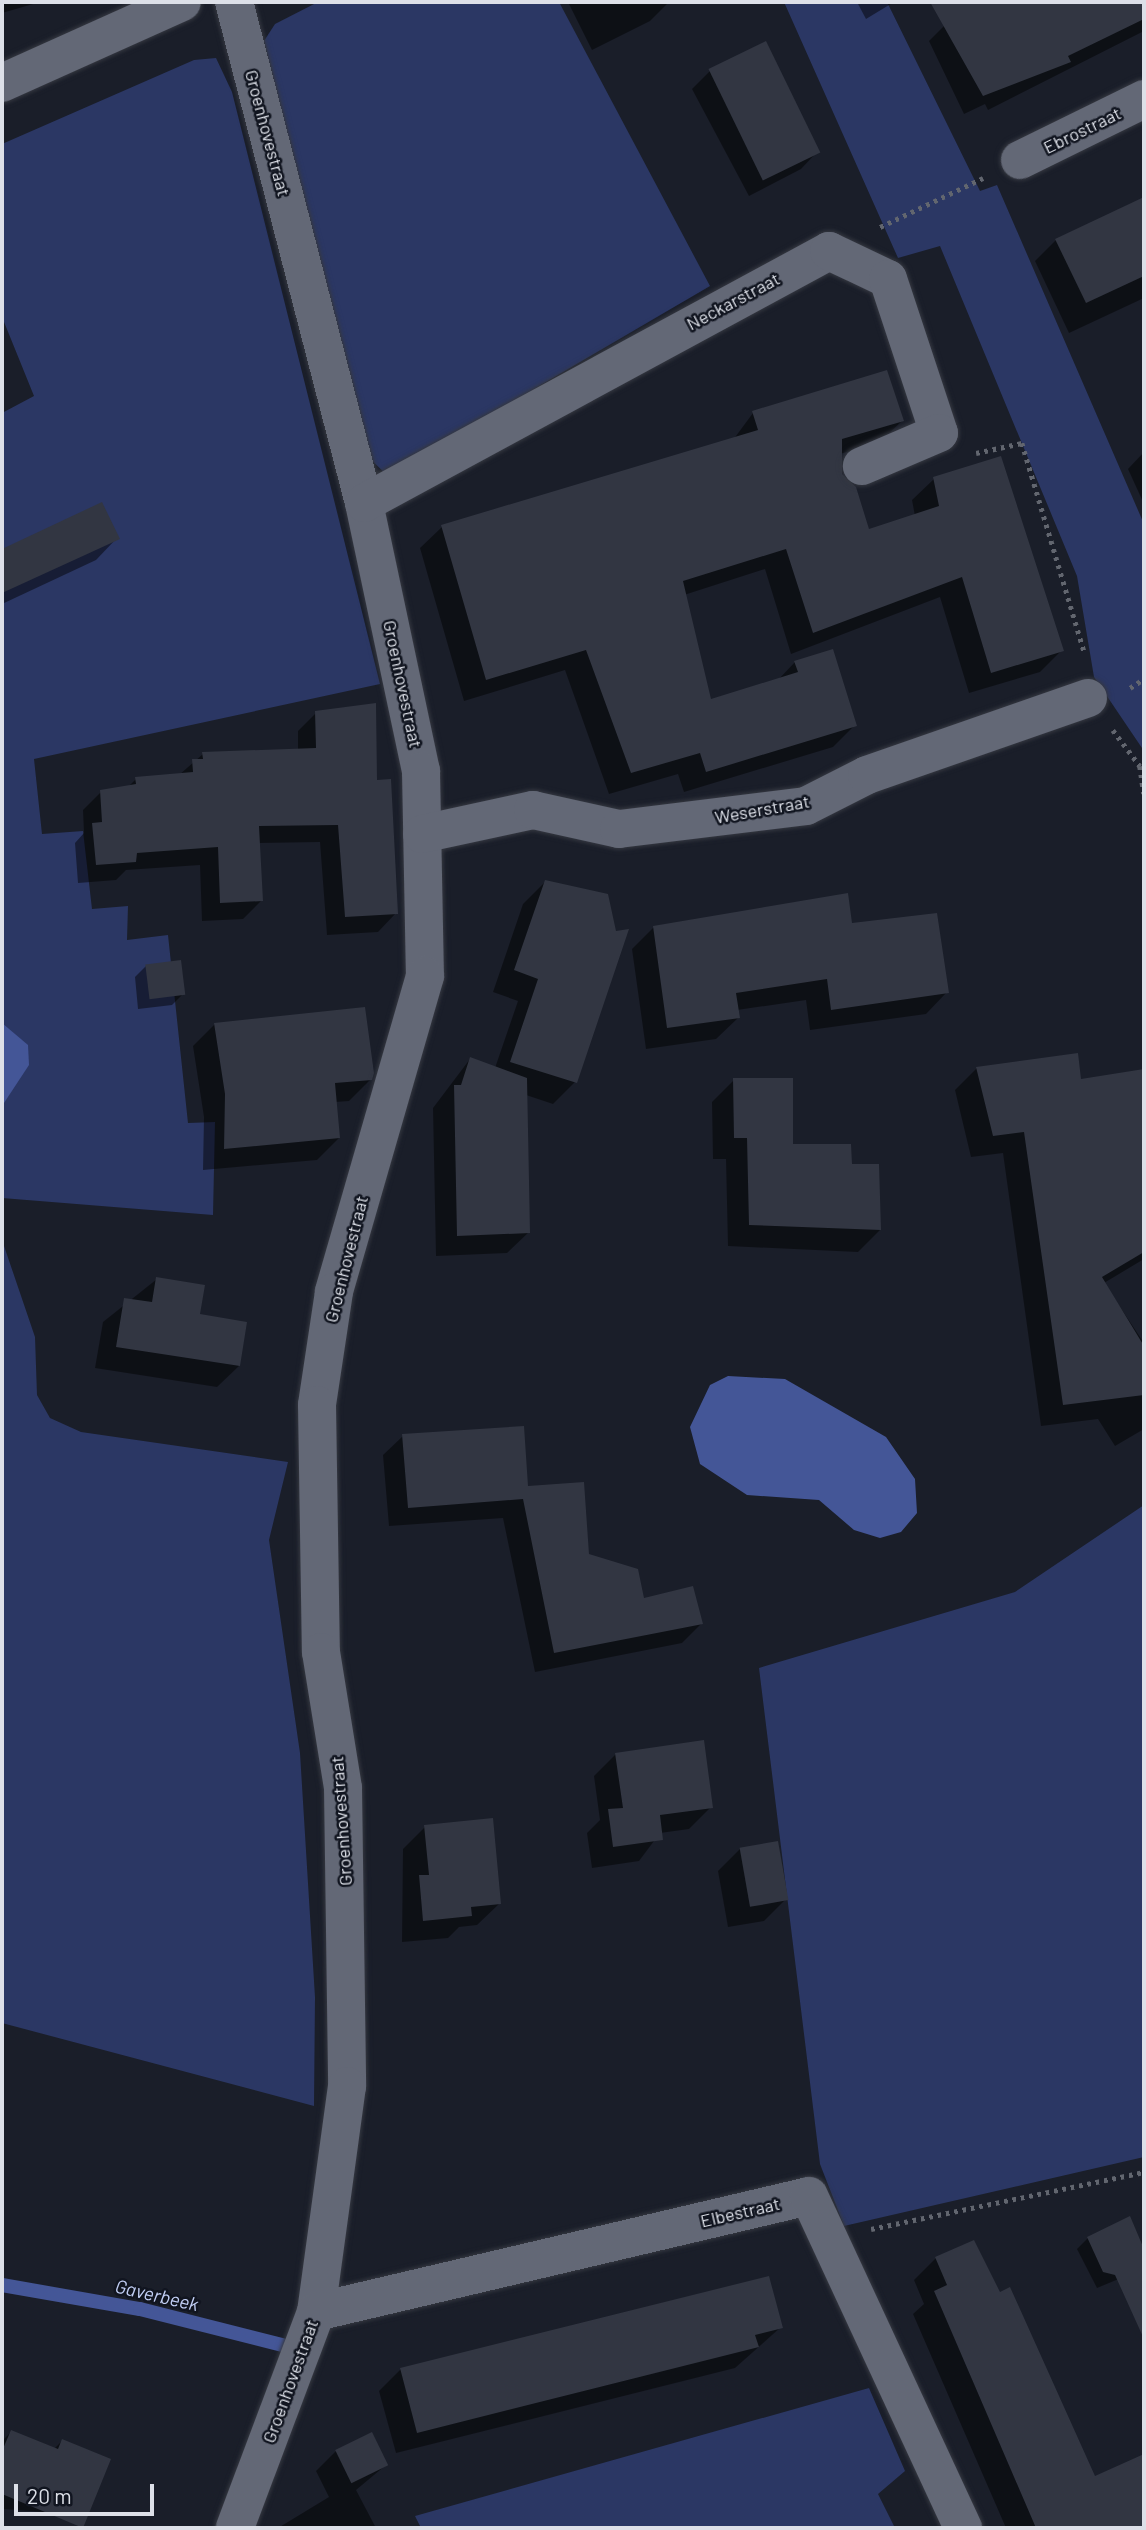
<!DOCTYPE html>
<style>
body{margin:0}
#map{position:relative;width:1146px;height:2530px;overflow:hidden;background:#1a1e29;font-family:Barlow,sans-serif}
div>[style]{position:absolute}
.green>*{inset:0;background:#2b3764}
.water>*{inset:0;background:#445697}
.shadow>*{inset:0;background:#0007}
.stream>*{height:14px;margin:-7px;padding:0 7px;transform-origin:7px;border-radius:7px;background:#445697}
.building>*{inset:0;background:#323642;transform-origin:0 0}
.path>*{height:4.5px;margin-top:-2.25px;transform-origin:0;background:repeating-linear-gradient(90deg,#62666f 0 3.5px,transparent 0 8.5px)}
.roads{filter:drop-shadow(0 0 2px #353841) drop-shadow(0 0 2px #353841)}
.minor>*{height:38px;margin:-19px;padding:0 19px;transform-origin:19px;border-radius:19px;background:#636876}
.tertiary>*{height:38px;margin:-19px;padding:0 19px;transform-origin:19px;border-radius:19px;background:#636876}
span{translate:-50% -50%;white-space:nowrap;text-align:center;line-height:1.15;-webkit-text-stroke:5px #111520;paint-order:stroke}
.street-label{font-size:18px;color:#dde0e8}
.water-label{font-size:19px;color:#c2cff5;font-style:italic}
.frame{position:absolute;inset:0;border:4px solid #dde0e8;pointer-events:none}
.scale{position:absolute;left:14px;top:2484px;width:140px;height:32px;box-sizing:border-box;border:4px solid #dde0e8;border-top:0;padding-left:9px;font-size:21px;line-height:24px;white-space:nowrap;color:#dde0e8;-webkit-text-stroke:5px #111520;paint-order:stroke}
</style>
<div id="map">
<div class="green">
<div style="clip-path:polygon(318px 2px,559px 2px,710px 286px,387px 475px,369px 458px,264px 41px,275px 24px)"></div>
<div style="clip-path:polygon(784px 2px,887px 2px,980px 191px,997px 185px,1144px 524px,1144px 751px,1094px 677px,1077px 576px,940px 246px,898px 258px)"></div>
<div style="clip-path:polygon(216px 58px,232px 92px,380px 684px,34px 759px,42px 834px,83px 831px,92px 909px,128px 906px,127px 940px,168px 935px,188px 1123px,215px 1122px,213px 1215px,2px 1198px,2px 413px,34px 396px,2px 317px,2px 144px,194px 60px)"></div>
<div style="clip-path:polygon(2px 1240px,35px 1337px,37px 1395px,50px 1418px,81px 1432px,288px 1462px,269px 1540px,300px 1753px,315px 1997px,314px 2106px,2px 2023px)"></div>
<div style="clip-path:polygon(1144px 1505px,1144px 2157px,844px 2226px,820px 2164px,759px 1668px,1015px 1592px)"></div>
<div style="clip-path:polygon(869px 2388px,905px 2471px,878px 2494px,895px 2528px,421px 2528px,415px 2516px)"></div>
</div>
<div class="water">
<div style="clip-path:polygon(2px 1023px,28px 1045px,29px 1065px,2px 1106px)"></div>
<div style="clip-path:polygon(728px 1376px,785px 1379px,886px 1437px,915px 1479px,917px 1513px,901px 1532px,880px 1538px,854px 1530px,819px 1500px,747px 1495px,700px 1464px,690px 1427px,710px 1385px)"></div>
</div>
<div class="shadow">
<div style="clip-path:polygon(2px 2px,40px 2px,2px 13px)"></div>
<div style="clip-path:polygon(568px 2px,669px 2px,650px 21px,592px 50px)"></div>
<div style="clip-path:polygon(857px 2px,894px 2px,866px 19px)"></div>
<div style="clip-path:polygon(993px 2px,1144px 2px,1144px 31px,988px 110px,985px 104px,964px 114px,929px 41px,948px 22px)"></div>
<div style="clip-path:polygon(710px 71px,818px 151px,801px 169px,749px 196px,692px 89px)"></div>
<div style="clip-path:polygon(1144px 198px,1144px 298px,1069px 333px,1035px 261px,1056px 240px)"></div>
<div style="clip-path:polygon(753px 413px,902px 421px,880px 442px,840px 454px,840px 475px,868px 532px,915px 516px,912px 500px,934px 479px,1062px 650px,1040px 672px,969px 693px,940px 597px,791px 654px,765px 569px,684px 595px,710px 701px,777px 681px,795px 662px,855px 725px,833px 747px,684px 792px,678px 774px,609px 794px,565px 670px,464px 701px,420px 548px,442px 527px,733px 440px)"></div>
<div style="clip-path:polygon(1144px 452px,1144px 504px,1128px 469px)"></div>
<div style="clip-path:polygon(101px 504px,117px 538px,96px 560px,2px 604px,2px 551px)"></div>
<div style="clip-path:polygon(316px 713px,375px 782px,396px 913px,378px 932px,327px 935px,320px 842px,259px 843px,262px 900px,243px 919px,202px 921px,200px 865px,126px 870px,116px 880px,78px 883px,75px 843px,84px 833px,83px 810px,101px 792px,127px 788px,136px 779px,179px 775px,203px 754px,298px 751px,298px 731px)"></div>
<div style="clip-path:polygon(545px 882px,606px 896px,615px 933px,575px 1082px,553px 1104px,526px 1095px,529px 1232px,507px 1253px,436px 1256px,433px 1108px,470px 1059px,495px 1068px,518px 1001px,493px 992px,523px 904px)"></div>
<div style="clip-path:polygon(851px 925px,947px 992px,926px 1014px,810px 1030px,806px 1000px,737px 1010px,738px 1018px,716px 1039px,646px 1049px,632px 949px,653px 928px)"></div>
<div style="clip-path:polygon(146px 966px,183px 994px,172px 1005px,138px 1009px,135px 977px)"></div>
<div style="clip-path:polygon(215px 1024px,371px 1079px,349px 1101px,335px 1102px,339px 1138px,317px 1160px,203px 1170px,204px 1117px,193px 1046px)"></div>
<div style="clip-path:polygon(977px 1068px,1080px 1081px,1144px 1071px,1144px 1259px,1104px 1283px,1144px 1343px,1144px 1429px,1115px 1446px,1098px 1419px,1041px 1426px,1003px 1153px,971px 1157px,955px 1090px)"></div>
<div style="clip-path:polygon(734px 1080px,792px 1146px,850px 1166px,880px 1230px,858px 1252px,728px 1246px,726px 1159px,713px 1159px,712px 1102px)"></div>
<div style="clip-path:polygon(157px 1279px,239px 1366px,217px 1387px,95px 1368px,103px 1322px)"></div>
<div style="clip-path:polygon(403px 1436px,527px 1487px,587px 1555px,642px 1600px,701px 1624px,682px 1643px,535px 1672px,503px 1518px,389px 1526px,383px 1455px)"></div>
<div style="clip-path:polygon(616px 1754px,711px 1807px,689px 1829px,660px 1833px,639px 1861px,592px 1868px,587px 1833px,600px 1820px,594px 1776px)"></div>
<div style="clip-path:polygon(425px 1827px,499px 1904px,477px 1925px,459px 1927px,448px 1938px,402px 1942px,403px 1849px)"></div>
<div style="clip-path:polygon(740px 1849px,786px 1899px,764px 1921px,728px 1927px,718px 1871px)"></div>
<div style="clip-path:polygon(1088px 2238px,1133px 2273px,1097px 2288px,1077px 2249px)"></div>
<div style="clip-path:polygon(973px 2242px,1094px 2478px,1116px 2468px,1142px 2528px,1006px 2528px,913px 2314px,924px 2304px,914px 2280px,936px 2258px)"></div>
<div style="clip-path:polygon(781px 2327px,735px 2368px,396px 2453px,379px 2391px,401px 2369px)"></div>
<div style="clip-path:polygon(11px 2432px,54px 2449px,62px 2441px,74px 2514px,2px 2509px,2px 2441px)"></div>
<div style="clip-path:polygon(336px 2451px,386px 2465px,356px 2490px,376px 2528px,278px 2528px,329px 2497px,316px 2471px)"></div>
</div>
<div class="stream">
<div style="left:2px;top:2285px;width:140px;rotate:9.9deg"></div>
<div style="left:140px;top:2309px;width:167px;rotate:14.2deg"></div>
</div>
<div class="building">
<div style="clip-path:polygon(930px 2px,1144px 2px,1144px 19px,1068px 56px,1071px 62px,983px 96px)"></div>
<div style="left:766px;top:41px;width:124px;height:64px;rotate:64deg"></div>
<div style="clip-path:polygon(1144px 197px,1144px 276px,1086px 303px,1055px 239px)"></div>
<div style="clip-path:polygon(887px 370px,904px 421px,842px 439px,842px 474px,856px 487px,869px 529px,939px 506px,933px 477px,1001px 456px,1064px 651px,991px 673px,962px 577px,813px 633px,786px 549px,683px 581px,711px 699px,798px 672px,794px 661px,833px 649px,857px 726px,706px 772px,700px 753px,631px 773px,586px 650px,486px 680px,441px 525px,758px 430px,752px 411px)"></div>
<div style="clip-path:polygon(102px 502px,120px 539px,2px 593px,2px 549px)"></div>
<div style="clip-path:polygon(376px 703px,377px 780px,391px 779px,398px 914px,345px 917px,338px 825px,259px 826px,263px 901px,220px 903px,218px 847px,137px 853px,136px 862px,96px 865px,92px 823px,102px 822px,100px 790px,136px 784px,135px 777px,193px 772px,192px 759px,203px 759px,202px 752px,316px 748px,315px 711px)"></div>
<div style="clip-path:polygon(545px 880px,608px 894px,616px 931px,629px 929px,577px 1083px,510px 1062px,538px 979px,514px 970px)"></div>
<div style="clip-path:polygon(848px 893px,852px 923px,937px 913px,949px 993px,831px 1010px,827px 979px,736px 993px,740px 1018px,667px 1028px,653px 926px)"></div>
<div style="left:181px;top:960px;width:35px;height:36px;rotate:83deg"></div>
<div style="clip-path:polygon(365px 1007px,374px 1073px,372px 1080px,335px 1083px,340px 1138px,224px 1149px,225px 1094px,214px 1023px)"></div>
<div style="clip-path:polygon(1078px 1053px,1081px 1079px,1144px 1069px,1144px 1252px,1102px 1277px,1144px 1346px,1144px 1395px,1063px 1405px,1024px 1132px,993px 1136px,976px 1067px)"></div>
<div style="clip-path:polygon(470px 1057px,527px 1078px,530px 1233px,457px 1236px,454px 1085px,461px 1085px)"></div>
<div style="clip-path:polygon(733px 1078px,793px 1078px,793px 1144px,851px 1144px,852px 1164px,879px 1164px,881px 1230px,749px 1225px,747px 1138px,734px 1138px)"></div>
<div style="clip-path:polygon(156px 1277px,205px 1285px,200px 1314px,247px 1322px,240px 1366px,116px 1347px,124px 1298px,152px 1302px)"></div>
<div style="clip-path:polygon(524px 1426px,528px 1486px,584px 1482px,589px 1554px,638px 1569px,644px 1598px,693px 1586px,703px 1624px,554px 1653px,523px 1499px,408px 1508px,402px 1434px)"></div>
<div style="clip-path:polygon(704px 1740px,713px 1808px,660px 1815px,663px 1840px,613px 1847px,608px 1809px,623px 1808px,615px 1753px)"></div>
<div style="clip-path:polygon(493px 1818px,501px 1904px,471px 1907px,472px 1916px,423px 1921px,419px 1875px,429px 1875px,424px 1825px)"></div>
<div style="left:778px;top:1841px;width:60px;height:39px;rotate:80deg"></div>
<div style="clip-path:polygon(1130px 2216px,1144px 2249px,1144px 2339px,1115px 2275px,1103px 2272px,1087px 2237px)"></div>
<div style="clip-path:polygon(974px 2240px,1000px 2292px,1010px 2287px,1095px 2476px,1144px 2454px,1144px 2528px,1036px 2528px,934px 2291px,947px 2285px,935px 2257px)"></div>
<div style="clip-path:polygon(769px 2276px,783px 2328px,755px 2335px,759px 2347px,417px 2433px,400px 2368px)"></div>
<div style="clip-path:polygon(11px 2430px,58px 2449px,62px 2439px,111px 2459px,83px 2528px,2px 2494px,2px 2451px)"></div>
<div style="left:372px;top:2432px;width:37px;height:41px;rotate:64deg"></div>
</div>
<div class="path">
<div style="left:880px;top:227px;width:114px;rotate:-25.4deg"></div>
<div style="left:976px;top:453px;width:47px;rotate:-12.3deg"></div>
<div style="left:1022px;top:443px;width:220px;rotate:73.4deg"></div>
<div style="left:1130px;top:688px;width:17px;rotate:-33deg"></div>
<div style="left:1113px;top:730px;width:45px;rotate:53.1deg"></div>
<div style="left:1140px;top:766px;width:28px;rotate:82deg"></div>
<div style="left:871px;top:2229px;width:279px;rotate:-11.8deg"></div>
</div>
<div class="roads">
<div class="minor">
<div style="left:234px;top:2px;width:518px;rotate:75.45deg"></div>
<div style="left:364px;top:503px;width:274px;rotate:78deg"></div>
<div style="left:421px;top:771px;width:205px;rotate:88.9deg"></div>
<div style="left:425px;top:976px;width:329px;rotate:106.1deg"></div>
<div style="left:334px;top:1292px;width:114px;rotate:98.6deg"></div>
<div style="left:317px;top:1405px;width:247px;rotate:89.1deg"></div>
<div style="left:321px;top:1652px;width:138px;rotate:80.8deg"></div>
<div style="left:343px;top:1788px;width:298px;rotate:89.2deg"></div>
<div style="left:347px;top:2086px;width:228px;rotate:97.8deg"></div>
<div style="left:316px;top:2312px;width:231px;rotate:110.6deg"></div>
<div style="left:1020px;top:160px;width:138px;rotate:-26.2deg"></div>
<div style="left:364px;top:503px;width:529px;rotate:-28.45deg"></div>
<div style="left:829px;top:251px;width:65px;rotate:25.4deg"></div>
<div style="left:888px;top:279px;width:162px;rotate:71.7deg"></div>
<div style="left:939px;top:433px;width:84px;rotate:156.8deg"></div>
<div style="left:422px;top:834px;width:114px;rotate:-12.2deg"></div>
<div style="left:533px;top:810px;width:88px;rotate:12.5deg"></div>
<div style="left:619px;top:829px;width:188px;rotate:-7deg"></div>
<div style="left:806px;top:806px;width:68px;rotate:-26.9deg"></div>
<div style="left:867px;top:775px;width:234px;rotate:-19.2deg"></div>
<div style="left:316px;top:2312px;width:506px;rotate:-13.24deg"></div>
<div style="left:809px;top:2196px;width:366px;rotate:65.1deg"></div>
</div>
<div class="tertiary">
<div style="left:2px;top:83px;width:197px;rotate:-24.2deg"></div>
</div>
</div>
<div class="street-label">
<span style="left:1082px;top:130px;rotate:-26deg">Ebrostraat</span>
<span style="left:268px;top:133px;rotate:75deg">Groenhovestraat</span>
<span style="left:733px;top:301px;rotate:-28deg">Neckarstraat</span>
<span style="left:403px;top:684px;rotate:78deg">Groenhovestraat</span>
<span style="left:762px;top:809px;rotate:-10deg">Weserstraat</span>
<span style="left:346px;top:1259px;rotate:-76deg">Groenhovestraat</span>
<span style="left:341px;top:1821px;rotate:-94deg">Groenhovestraat</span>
<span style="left:740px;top:2212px;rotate:-13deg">Elbestraat</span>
<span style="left:290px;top:2381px;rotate:-70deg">Groenhovestraat</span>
</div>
<div class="water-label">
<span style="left:157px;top:2295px;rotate:13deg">Gaverbeek</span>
</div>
<div class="frame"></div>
<div class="scale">20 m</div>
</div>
